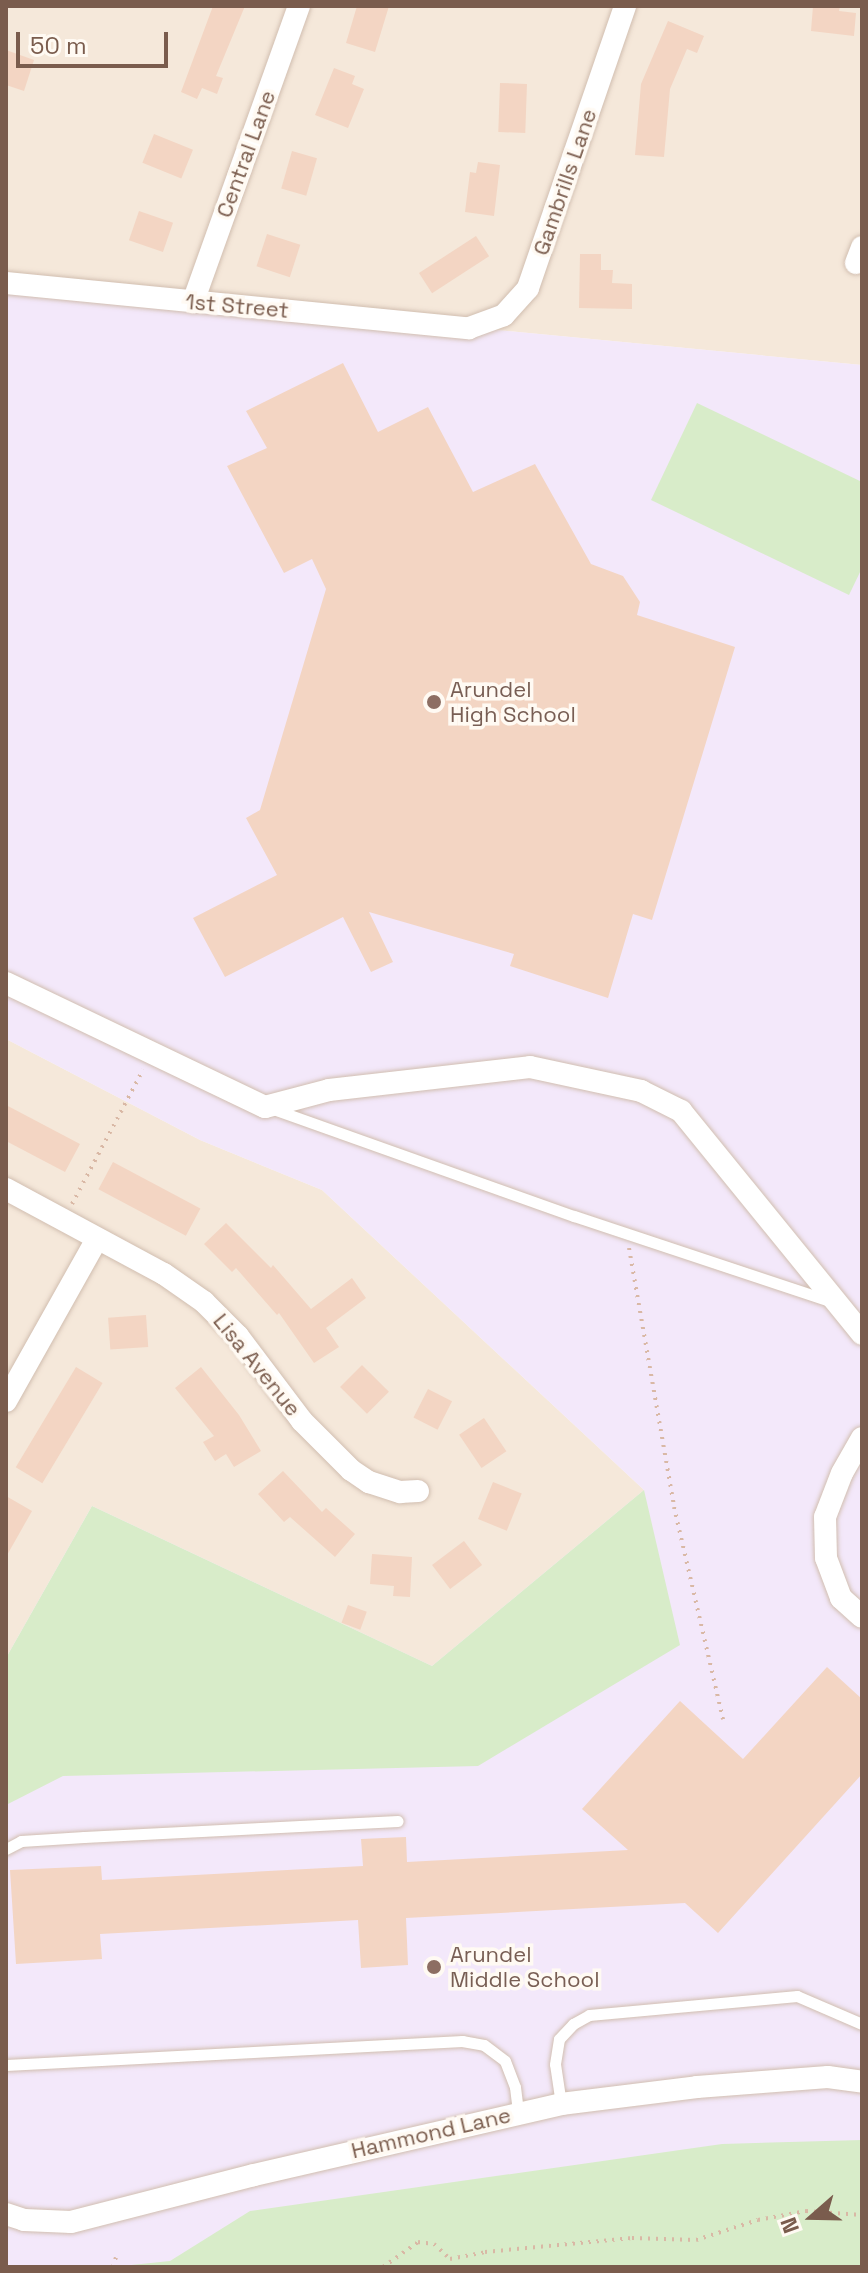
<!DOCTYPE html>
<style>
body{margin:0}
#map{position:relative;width:868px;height:2273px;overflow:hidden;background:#fdf6ec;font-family:"Space Grotesk",sans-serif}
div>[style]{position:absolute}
.residential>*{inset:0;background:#f5e8da}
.education>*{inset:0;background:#f3e8fa}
.green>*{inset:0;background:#d8ecc9}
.building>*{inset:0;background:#f3d5c3;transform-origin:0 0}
.path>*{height:4px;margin-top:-2px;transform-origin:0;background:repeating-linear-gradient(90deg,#d9b8a5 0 2px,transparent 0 8px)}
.roads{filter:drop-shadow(0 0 2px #d1beb0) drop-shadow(0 0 2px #d1beb0)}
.service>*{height:11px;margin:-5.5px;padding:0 5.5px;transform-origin:5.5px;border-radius:5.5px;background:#fff}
.minor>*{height:22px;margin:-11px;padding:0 11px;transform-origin:11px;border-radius:11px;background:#fff}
.dots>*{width:22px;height:22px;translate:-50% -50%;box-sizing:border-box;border:4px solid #fffaf3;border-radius:50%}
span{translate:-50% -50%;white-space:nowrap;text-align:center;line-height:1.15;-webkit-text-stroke:7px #fffaf3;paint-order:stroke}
.street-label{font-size:22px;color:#7a5c4d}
.education-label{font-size:22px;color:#785e54}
.left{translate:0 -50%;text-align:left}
.frame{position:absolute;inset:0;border:8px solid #7a5c4d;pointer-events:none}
.north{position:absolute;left:772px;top:2177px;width:80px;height:80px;-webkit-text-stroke:6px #fffaf3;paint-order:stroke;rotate:250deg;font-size:22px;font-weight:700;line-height:32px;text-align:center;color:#7a5c4d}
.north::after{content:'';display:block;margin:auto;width:28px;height:36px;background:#7a5c4d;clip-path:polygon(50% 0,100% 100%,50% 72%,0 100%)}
.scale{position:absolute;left:16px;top:32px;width:152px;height:36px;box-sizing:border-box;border:4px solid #7a5c4d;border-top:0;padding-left:10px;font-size:24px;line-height:28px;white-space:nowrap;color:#7a5c4d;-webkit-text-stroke:6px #fffaf3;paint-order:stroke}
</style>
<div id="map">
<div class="residential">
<div style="clip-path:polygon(6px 6px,862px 6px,862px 365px,6px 283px)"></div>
<div style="clip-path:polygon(6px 1039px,200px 1140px,322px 1190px,644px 1490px,432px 1666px,92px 1506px,6px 1658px)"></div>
</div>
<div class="education">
<div style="clip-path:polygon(6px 283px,862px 365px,862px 2267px,6px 2267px,6px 1658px,92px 1506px,432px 1666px,644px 1490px,322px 1190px,200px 1140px,6px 1039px)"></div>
</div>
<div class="green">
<div style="clip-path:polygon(697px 403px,862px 482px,862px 568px,849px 595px,651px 500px)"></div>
<div style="clip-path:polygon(644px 1490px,680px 1645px,478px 1766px,63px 1776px,6px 1805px,6px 1658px,92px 1506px,432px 1666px)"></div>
<div style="clip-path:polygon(862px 2140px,862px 2267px,112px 2267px,170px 2261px,250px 2211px,722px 2144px)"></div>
</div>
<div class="building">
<div style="clip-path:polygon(213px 6px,245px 6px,216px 76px,223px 78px,217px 94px,202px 88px,197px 99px,181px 92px)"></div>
<div style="clip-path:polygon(357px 6px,389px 6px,375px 52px,346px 43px)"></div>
<div style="clip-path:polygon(813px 6px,840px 6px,839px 11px,856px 13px,854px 36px,811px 31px)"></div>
<div style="clip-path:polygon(668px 21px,704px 36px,697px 53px,687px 49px,670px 89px,664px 157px,635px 155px,641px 84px)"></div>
<div style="clip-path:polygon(6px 50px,34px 60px,24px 91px,6px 85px)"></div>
<div style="clip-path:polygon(334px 68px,355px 76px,352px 84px,364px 89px,348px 128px,315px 115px)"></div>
<div style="left:500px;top:83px;width:27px;height:49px;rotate:2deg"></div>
<div style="left:154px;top:134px;width:42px;height:31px;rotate:22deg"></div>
<div style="left:292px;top:151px;width:26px;height:39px;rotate:16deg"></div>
<div style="clip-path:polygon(478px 162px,500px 165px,494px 216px,465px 212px,470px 172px,476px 173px)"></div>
<div style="left:139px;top:211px;width:36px;height:31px;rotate:19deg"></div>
<div style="left:267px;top:234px;width:35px;height:34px;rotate:18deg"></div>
<div style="left:476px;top:236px;width:24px;height:68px;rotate:57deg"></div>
<div style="clip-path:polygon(580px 254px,601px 254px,601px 270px,613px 270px,612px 283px,632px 284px,632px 309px,579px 308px)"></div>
<div style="clip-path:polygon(343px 363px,378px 432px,428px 407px,473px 492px,535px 464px,591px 564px,623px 576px,640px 602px,637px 615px,735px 647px,652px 920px,633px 914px,608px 998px,510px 966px,514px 954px,369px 912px,393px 962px,371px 972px,343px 917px,225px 977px,193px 918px,277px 875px,246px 818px,260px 810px,326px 589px,312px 559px,284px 573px,227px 466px,267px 448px,246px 411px)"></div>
<div style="clip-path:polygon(6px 1105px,80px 1144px,65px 1172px,6px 1141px)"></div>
<div style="left:113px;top:1162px;width:99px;height:31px;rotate:28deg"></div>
<div style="clip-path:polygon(226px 1223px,271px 1268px,273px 1265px,311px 1309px,352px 1278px,366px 1298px,326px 1328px,339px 1347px,314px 1363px,279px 1313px,277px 1315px,236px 1268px,232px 1272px,204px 1244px)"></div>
<div style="left:146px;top:1315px;width:32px;height:38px;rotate:86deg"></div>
<div style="left:362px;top:1365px;width:38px;height:31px;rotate:45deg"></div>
<div style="left:76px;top:1367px;width:31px;height:117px;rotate:31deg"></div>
<div style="clip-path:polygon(201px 1367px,239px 1415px,261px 1451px,234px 1467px,226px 1454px,215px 1461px,203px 1442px,214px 1436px,175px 1388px)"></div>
<div style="left:428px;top:1389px;width:27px;height:32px;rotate:27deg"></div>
<div style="left:484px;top:1418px;width:40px;height:30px;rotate:56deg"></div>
<div style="clip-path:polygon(283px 1471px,322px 1512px,326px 1508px,355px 1534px,335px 1557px,290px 1517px,284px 1522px,258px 1494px)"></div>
<div style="left:493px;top:1482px;width:31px;height:40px;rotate:22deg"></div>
<div style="clip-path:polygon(6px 1496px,32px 1511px,6px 1557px)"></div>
<div style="left:464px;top:1541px;width:30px;height:40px;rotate:53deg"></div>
<div style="clip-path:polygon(372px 1554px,412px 1557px,410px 1597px,393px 1596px,394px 1586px,370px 1584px)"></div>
<div style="left:348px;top:1605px;width:20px;height:19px;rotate:20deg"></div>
<div style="clip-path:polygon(827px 1667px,862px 1699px,862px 1774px,718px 1933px,685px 1903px,406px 1918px,408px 1965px,361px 1968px,358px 1920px,100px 1934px,102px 1959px,16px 1964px,10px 1870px,101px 1866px,102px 1880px,363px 1866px,361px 1839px,406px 1837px,407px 1862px,628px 1850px,582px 1809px,680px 1701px,743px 1759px)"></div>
</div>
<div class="path">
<div style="left:72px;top:1204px;width:152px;rotate:-62.1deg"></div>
<div style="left:629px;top:1248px;width:263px;rotate:80.1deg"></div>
<div style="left:674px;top:1507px;width:218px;rotate:77deg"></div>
<div style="left:113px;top:2267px;width:10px;rotate:-73deg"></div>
<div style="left:383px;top:2267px;width:43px;rotate:-35.5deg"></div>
<div style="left:418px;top:2242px;width:16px;rotate:7deg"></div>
<div style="left:434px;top:2244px;width:22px;rotate:43deg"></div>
<div style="left:450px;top:2259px;width:36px;rotate:-11deg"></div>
<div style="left:485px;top:2252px;width:148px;rotate:-5.4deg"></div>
<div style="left:632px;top:2238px;width:64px;rotate:1.8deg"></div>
<div style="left:696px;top:2240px;width:65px;rotate:-17.9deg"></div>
<div style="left:758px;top:2220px;width:49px;rotate:-10.6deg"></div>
<div style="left:806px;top:2211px;width:56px;rotate:4.1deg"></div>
</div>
<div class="roads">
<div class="service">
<div style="left:273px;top:1109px;width:319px;rotate:19.6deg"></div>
<div style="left:574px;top:1216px;width:272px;rotate:18.4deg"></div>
<div style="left:6px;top:1849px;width:17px;rotate:-28deg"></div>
<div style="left:21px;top:1841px;width:63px;rotate:-3.6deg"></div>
<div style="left:84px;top:1837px;width:314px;rotate:-2.9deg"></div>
<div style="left:6px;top:2065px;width:457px;rotate:-3deg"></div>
<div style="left:462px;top:2041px;width:22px;rotate:10deg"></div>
<div style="left:484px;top:2045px;width:26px;rotate:37deg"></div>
<div style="left:505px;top:2061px;width:28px;rotate:69deg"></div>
<div style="left:515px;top:2087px;width:26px;rotate:83deg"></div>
<div style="left:561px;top:2104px;width:40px;rotate:-98.5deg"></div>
<div style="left:555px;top:2064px;width:25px;rotate:-81deg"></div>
<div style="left:559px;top:2039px;width:21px;rotate:-47deg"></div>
<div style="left:573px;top:2024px;width:18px;rotate:-29deg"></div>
<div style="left:589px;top:2015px;width:209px;rotate:-5.2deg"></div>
<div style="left:797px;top:1996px;width:71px;rotate:23.3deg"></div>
</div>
<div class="minor">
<div style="left:856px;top:263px;width:17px;rotate:-69deg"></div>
<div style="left:6px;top:283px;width:465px;rotate:5.6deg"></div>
<div style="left:469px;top:328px;width:37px;rotate:-20deg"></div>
<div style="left:504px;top:315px;width:36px;rotate:-48deg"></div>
<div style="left:528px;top:288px;width:298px;rotate:-71deg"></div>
<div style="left:193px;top:302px;width:314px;rotate:-70.3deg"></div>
<div style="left:6px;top:983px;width:287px;rotate:25.6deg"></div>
<div style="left:265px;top:1107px;width:66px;rotate:-14.9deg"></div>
<div style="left:329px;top:1090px;width:202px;rotate:-6.5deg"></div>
<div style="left:530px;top:1067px;width:114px;rotate:12.2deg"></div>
<div style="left:641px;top:1091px;width:45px;rotate:26.6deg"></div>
<div style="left:681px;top:1111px;width:287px;rotate:50.9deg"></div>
<div style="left:6px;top:1189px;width:179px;rotate:28.3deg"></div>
<div style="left:164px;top:1274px;width:49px;rotate:35deg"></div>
<div style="left:204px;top:1302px;width:48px;rotate:45deg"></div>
<div style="left:238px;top:1336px;width:106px;rotate:53deg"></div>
<div style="left:302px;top:1421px;width:69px;rotate:45deg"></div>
<div style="left:351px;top:1470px;width:22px;rotate:34deg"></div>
<div style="left:369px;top:1482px;width:33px;rotate:18deg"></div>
<div style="left:400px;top:1492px;width:18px;rotate:-3deg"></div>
<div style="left:6px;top:1401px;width:186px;rotate:-60.7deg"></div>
<div style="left:862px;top:1438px;width:40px;rotate:119.7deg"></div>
<div style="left:842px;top:1473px;width:47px;rotate:111.1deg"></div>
<div style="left:825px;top:1517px;width:41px;rotate:88.6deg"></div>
<div style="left:826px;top:1558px;width:43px;rotate:69.4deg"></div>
<div style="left:841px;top:1598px;width:28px;rotate:42deg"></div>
<div style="left:6px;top:2214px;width:19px;rotate:18deg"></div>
<div style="left:24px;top:2220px;width:47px;rotate:2.4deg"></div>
<div style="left:71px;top:2222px;width:189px;rotate:-14.4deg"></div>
<div style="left:254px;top:2175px;width:315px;rotate:-13deg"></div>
<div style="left:561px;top:2104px;width:137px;rotate:-7.1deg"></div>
<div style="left:697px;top:2087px;width:131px;rotate:-4.4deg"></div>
<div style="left:828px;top:2077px;width:34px;rotate:8deg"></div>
</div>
</div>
<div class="dots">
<div style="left:434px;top:702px;background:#8d6e63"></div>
<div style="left:434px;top:1967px;background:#8d6e63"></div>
</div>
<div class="street-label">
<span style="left:246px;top:154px;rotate:-70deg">Central Lane</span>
<span style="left:565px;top:182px;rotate:-71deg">Gambrills Lane</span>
<span style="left:237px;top:306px;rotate:5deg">1st Street</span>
<span style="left:257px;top:1365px;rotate:51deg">Lisa Avenue</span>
<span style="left:431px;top:2133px;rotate:-13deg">Hammond Lane</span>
</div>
<div class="education-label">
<span class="left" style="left:450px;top:702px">Arundel<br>High School</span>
<span class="left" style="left:450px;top:1967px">Arundel<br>Middle School</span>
</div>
<div class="frame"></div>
<div class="north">N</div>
<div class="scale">50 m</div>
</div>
